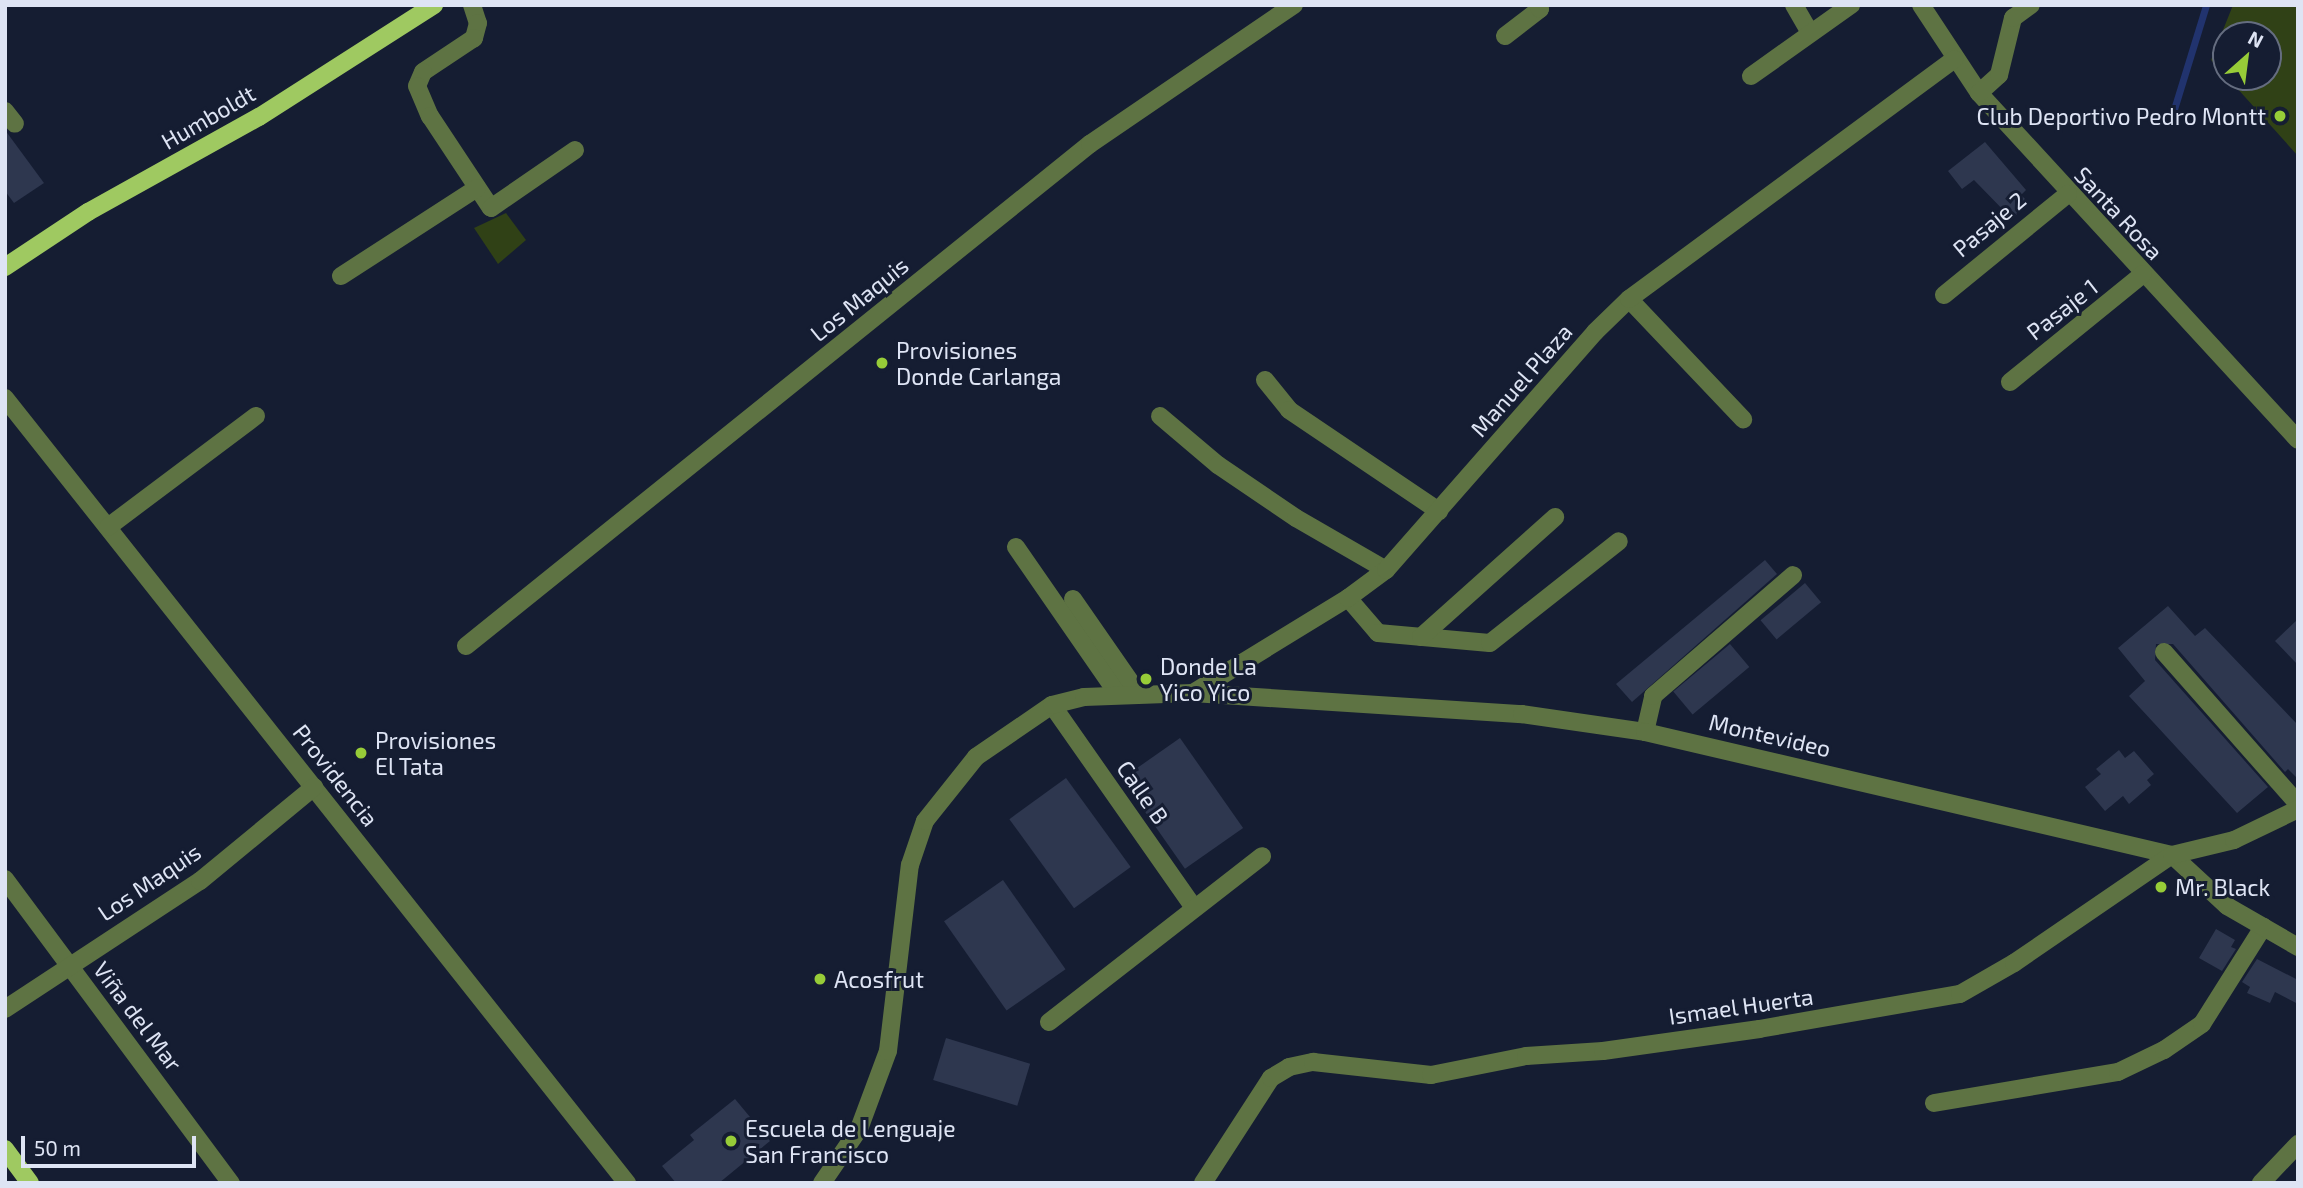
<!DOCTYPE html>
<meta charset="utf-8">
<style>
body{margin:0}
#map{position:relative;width:2303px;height:1188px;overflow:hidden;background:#151d32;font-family:"Exo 2",sans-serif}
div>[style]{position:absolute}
.green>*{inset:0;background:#304116}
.stream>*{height:7px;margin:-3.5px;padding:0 3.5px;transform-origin:3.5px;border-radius:3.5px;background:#21336e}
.building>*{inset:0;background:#2e374f;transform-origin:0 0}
.minor>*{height:18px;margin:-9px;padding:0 9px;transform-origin:9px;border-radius:9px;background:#5e7343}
.major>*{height:18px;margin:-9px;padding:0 9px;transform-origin:9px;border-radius:9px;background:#9fc961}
.dots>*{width:19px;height:19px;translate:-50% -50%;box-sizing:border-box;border:4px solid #151d32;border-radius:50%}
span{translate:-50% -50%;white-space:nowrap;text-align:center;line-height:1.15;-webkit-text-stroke:6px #151d32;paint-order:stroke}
.poi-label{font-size:23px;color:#dee4f4}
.right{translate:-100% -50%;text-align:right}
.left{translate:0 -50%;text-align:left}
.street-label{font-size:23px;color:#dee4f4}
.frame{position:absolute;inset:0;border:7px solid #dee4f4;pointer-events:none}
.north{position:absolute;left:2212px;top:21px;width:70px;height:70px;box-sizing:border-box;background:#151d32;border:2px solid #656d80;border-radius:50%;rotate:28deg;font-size:19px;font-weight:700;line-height:28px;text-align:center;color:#dee4f4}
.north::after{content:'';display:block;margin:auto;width:24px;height:32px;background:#97cc38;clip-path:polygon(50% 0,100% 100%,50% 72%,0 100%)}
.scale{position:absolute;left:21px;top:1136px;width:175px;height:32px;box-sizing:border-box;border:4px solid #dee4f4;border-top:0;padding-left:9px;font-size:21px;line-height:24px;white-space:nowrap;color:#dee4f4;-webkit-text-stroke:5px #151d32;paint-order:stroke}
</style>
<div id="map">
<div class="green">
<div style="clip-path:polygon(2233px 5px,2298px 5px,2298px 156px,2227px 77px,2268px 77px,2268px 35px,2226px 35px,2226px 76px,2211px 60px)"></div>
<div style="clip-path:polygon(506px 213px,526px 240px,498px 264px,474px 228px)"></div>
</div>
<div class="stream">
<div style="left:2171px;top:119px;width:119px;rotate:-72.9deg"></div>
</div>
<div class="building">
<div style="clip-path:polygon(5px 130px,44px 183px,14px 203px,5px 191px)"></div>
<div style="clip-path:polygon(1985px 142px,2026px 190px,2021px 195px,2029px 203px,2012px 219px,1974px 180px,1962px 189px,1948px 171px)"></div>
<div style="clip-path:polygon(1765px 560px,1777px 574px,1632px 702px,1616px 684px)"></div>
<div style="left:1805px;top:583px;width:25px;height:58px;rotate:50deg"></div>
<div style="clip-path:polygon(2168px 606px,2195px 636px,2205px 628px,2298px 725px,2298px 779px,2288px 769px,2285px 772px,2173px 644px,2156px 644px,2155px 660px,2268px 787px,2237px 813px,2129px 696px,2145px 681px,2118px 648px)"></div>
<div style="clip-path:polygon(2298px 619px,2298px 665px,2275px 641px)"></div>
<div style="left:1730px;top:644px;width:30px;height:74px;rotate:50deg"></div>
<div style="left:1180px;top:738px;width:110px;height:71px;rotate:55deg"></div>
<div style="clip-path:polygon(2119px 750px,2125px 758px,2134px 751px,2154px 774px,2147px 780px,2151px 785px,2129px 804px,2123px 796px,2105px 811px,2085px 787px,2101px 774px,2096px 769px)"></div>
<div style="left:1066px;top:778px;width:110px;height:70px;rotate:54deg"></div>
<div style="left:1003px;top:880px;width:109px;height:72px;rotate:55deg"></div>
<div style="clip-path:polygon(2216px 929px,2235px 940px,2231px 947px,2236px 949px,2222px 971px,2199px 958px)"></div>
<div style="clip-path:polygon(2257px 959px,2298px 980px,2298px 1004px,2275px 992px,2270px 1003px,2247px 993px,2250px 987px,2242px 982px)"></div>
<div style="left:946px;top:1038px;width:88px;height:44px;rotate:17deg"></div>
<div style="clip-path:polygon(735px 1099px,770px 1141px,719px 1183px,676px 1183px,662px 1166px,694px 1140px,690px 1135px)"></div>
</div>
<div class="minor">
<div style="left:472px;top:5px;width:19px;rotate:72deg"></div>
<div style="left:478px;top:23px;width:16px;rotate:105deg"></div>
<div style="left:474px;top:38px;width:61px;rotate:146.3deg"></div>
<div style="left:423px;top:72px;width:15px;rotate:113deg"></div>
<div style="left:417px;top:86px;width:33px;rotate:67deg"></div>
<div style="left:430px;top:116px;width:110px;rotate:56.5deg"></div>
<div style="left:491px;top:208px;width:102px;rotate:-34.6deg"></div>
<div style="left:1794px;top:5px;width:32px;rotate:60deg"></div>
<div style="left:1921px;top:5px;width:105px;rotate:56.6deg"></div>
<div style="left:1979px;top:93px;width:471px;rotate:47.4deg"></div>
<div style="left:1505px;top:36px;width:44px;rotate:-37.6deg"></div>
<div style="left:1540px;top:9px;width:4px;rotate:-117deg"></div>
<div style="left:1751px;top:76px;width:123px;rotate:-35.4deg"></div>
<div style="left:1979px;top:93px;width:27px;rotate:-42deg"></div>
<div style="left:1999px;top:75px;width:59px;rotate:-76.2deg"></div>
<div style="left:2013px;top:18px;width:22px;rotate:-36deg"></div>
<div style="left:5px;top:111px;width:16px;rotate:52deg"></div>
<div style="left:341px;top:276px;width:162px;rotate:-32.9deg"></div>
<div style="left:1944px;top:295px;width:160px;rotate:-39.2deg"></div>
<div style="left:1629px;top:299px;width:166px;rotate:46.5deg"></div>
<div style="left:1265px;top:380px;width:38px;rotate:51deg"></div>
<div style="left:1289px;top:410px;width:181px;rotate:34deg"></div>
<div style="left:2010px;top:382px;width:171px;rotate:-39.1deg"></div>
<div style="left:5px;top:398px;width:1002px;rotate:51.61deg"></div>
<div style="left:1160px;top:416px;width:76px;rotate:40.2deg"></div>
<div style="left:1218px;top:465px;width:94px;rotate:34.2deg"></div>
<div style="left:1296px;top:518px;width:104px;rotate:30deg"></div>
<div style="left:108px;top:527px;width:185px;rotate:-36.9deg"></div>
<div style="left:1016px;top:547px;width:178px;rotate:55.3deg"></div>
<div style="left:1348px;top:598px;width:46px;rotate:49.4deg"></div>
<div style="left:1378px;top:633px;width:112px;rotate:5.1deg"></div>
<div style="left:1490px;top:643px;width:164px;rotate:-38.3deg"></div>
<div style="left:1073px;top:599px;width:114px;rotate:55.3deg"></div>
<div style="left:1421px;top:637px;width:180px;rotate:-41.8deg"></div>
<div style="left:466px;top:646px;width:801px;rotate:-38.82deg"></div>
<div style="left:1090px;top:144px;width:247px;rotate:-34.3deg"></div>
<div style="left:2164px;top:652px;width:203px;rotate:48.6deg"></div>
<div style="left:1193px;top:693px;width:182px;rotate:-31.5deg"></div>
<div style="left:1348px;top:598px;width:47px;rotate:-36.4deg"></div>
<div style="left:1386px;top:570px;width:317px;rotate:-48.7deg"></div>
<div style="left:1595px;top:332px;width:47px;rotate:-44.1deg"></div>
<div style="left:1629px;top:299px;width:404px;rotate:-36.4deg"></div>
<div style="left:1052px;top:705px;width:248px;rotate:55deg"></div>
<div style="left:1645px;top:732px;width:37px;rotate:-77deg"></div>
<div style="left:1653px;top:696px;width:185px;rotate:-40.8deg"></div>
<div style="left:5px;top:879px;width:379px;rotate:53.4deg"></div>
<div style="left:5px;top:1009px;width:233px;rotate:-33.3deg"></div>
<div style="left:200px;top:881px;width:148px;rotate:-39.5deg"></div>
<div style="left:1049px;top:1022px;width:270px;rotate:-37.9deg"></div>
<div style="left:1934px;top:1103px;width:187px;rotate:-9.6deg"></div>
<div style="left:2118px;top:1072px;width:51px;rotate:-25.6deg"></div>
<div style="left:2164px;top:1050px;width:46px;rotate:-34.4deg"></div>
<div style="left:2202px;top:1024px;width:115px;rotate:-57.8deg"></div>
<div style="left:822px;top:1183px;width:65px;rotate:-55.6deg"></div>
<div style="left:859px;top:1129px;width:83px;rotate:-69.6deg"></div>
<div style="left:888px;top:1051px;width:187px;rotate:-83.3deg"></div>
<div style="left:910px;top:865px;width:46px;rotate:-71.2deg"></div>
<div style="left:925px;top:821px;width:82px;rotate:-51.4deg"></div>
<div style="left:976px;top:757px;width:92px;rotate:-34.4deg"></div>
<div style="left:1052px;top:705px;width:33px;rotate:-14deg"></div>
<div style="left:1084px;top:697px;width:109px;rotate:-2.1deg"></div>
<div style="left:1193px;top:693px;width:330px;rotate:3.7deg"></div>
<div style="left:1522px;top:714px;width:124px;rotate:8.3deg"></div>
<div style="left:1645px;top:732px;width:541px;rotate:13.14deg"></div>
<div style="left:2172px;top:855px;width:75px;rotate:42.8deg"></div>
<div style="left:2227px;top:906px;width:82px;rotate:30deg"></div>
<div style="left:1203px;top:1183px;width:125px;rotate:-57.1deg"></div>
<div style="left:1271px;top:1078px;width:21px;rotate:-31deg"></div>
<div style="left:1289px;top:1067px;width:25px;rotate:-12deg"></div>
<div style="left:1313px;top:1062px;width:119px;rotate:6.3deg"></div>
<div style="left:1431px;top:1075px;width:97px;rotate:-11.3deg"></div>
<div style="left:1526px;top:1056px;width:77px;rotate:-3.7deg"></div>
<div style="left:1603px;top:1051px;width:158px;rotate:-8deg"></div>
<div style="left:1759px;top:1029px;width:204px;rotate:-9.9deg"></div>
<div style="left:1960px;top:994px;width:62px;rotate:-29.9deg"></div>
<div style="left:2014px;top:963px;width:191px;rotate:-34.4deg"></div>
<div style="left:2172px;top:855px;width:64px;rotate:-13.6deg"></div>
<div style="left:2234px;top:840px;width:71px;rotate:-25.8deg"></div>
<div style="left:2261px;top:1183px;width:54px;rotate:-46.5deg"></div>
</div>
<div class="major">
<div style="left:5px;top:267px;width:100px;rotate:-33.5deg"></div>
<div style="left:88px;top:212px;width:196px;rotate:-29.1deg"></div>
<div style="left:259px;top:117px;width:208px;rotate:-32.6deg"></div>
<div style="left:5px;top:1149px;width:42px;rotate:53.7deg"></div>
</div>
<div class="dots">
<div style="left:2280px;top:116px;background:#97cc38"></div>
<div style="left:882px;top:363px;background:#97cc38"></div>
<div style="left:1146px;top:679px;background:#97cc38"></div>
<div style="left:361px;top:753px;background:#97cc38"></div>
<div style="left:2161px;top:887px;background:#97cc38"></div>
<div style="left:820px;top:979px;background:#97cc38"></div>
<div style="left:731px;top:1141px;background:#97cc38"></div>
</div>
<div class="poi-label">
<span class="right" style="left:2266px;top:116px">Club Deportivo Pedro Montt</span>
<span class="left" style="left:896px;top:363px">Provisiones<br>Donde Carlanga</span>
<span class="left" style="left:1160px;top:679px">Donde La<br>Yico Yico</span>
<span class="left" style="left:375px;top:753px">Provisiones<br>El Tata</span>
<span class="left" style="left:2175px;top:887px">Mr. Black</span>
<span class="left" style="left:834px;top:979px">Acosfrut</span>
<span class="left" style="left:745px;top:1141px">Escuela de Lenguaje<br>San Francisco</span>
</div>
<div class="street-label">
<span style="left:208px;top:117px;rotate:-30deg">Humboldt</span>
<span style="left:2119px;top:213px;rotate:47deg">Santa Rosa</span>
<span style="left:1989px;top:224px;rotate:-40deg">Pasaje 2</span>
<span style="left:859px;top:299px;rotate:-39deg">Los Maquis</span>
<span style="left:2062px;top:309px;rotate:-38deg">Pasaje 1</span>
<span style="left:1521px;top:380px;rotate:-49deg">Manuel Plaza</span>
<span style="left:1770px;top:735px;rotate:13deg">Montevideo</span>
<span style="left:336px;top:775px;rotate:52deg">Providencia</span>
<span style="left:1143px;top:792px;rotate:55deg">Calle B</span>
<span style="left:149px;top:882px;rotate:-34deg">Los Maquis</span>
<span style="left:1741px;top:1006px;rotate:-8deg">Ismael Huerta</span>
<span style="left:138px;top:1016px;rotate:53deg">Viña del Mar</span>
</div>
<div class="frame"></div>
<div class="north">N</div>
<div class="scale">50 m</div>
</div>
